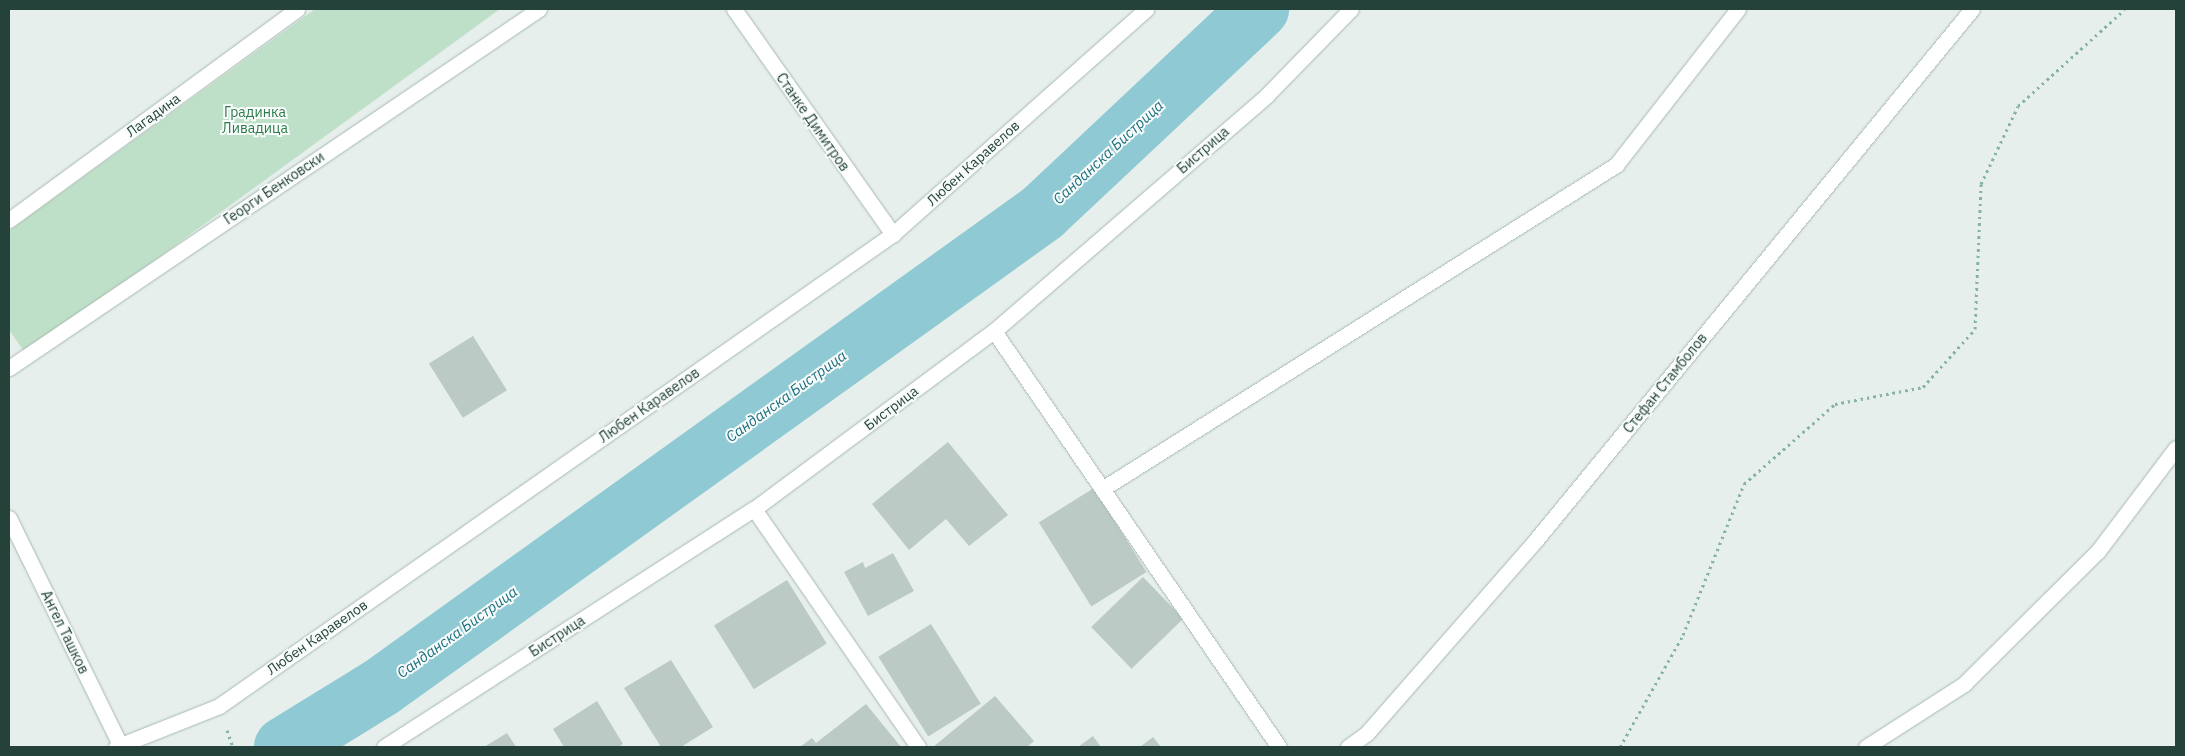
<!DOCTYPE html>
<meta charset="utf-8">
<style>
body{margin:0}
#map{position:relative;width:2185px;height:756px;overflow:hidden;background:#e6efeb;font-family:"IBM Plex Sans",sans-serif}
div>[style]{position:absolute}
.green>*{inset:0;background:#bfe0c8}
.river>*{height:60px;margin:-30px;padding:0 30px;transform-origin:30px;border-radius:30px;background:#8ec9d4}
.building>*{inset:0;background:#bbcac4;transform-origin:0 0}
.path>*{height:3px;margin-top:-1.5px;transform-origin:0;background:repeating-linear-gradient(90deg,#86b3a5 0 2.5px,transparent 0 6.5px)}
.roads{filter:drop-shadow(0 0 1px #a8b8b2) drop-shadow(0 0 1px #a8b8b2)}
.minor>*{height:15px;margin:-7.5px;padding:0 7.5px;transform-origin:7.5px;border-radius:7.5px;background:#fff}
span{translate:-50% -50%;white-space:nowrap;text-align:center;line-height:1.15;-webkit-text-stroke:4px #f7fbf9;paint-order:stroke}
.park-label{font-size:14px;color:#2d7a4b}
.street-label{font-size:14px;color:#24423a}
.water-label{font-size:15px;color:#1c6f80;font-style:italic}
.frame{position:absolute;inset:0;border:10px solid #24423a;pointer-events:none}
</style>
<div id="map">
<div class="green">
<div style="clip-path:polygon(315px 9px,500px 9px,26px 354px,9px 330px,9px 231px)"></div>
</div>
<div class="river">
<div style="left:284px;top:747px;width:113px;rotate:-31.6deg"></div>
<div style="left:380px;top:688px;width:815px;rotate:-35.66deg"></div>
<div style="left:1042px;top:213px;width:298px;rotate:-43.2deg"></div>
</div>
<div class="building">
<div style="left:473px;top:336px;width:64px;height:52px;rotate:58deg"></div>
<div style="clip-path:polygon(948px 442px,1008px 515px,969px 546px,946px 519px,909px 550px,872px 504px)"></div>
<div style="left:1094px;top:488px;width:99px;height:65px;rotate:58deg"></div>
<div style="clip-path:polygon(893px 553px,914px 591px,868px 616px,844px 572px,863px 562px,865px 568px)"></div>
<div style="left:1143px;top:577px;width:58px;height:72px;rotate:46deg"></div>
<div style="left:787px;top:580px;width:75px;height:86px;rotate:58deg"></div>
<div style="left:931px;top:624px;width:94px;height:62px;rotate:58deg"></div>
<div style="clip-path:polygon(671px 660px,713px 727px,681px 747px,661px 747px,624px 688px)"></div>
<div style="clip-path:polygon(995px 696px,1034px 741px,1027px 747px,933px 747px)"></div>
<div style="clip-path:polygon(597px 701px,623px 744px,618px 747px,564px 747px,553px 729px)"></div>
<div style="clip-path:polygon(866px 704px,901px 747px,800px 747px,812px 738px,816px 743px)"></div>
<div style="clip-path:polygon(507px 733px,516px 747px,484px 747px)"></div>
<div style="clip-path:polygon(1093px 736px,1101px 747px,1078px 747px)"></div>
<div style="clip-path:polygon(1153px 737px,1161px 747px,1140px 747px)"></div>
</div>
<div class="path">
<div style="left:227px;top:730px;width:18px;rotate:71deg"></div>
<div style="left:1620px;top:747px;width:129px;rotate:-60.6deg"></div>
<div style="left:1683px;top:635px;width:163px;rotate:-68deg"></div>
<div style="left:1744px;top:484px;width:121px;rotate:-41.3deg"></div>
<div style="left:1835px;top:404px;width:90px;rotate:-10.9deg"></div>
<div style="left:1923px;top:387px;width:78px;rotate:-48.1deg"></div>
<div style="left:1975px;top:329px;width:145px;rotate:-87.6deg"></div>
<div style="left:1981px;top:184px;width:86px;rotate:-64.6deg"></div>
<div style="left:2018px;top:106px;width:144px;rotate:-42.2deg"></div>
</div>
<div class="roads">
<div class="minor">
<div style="left:734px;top:9px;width:276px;rotate:54.8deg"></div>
<div style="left:9px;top:220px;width:357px;rotate:-36.2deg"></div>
<div style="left:994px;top:331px;width:504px;rotate:55.59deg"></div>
<div style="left:9px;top:368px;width:640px;rotate:-34.11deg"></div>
<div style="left:1102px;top:489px;width:608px;rotate:-32.23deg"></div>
<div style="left:1616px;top:165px;width:198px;rotate:-52deg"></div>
<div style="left:754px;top:509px;width:289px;rotate:55.4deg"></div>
<div style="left:9px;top:518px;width:253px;rotate:63.9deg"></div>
<div style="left:116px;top:747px;width:111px;rotate:-21.7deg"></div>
<div style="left:219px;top:706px;width:823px;rotate:-35deg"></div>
<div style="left:893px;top:234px;width:339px;rotate:-41.6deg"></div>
<div style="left:384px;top:747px;width:440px;rotate:-32.8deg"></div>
<div style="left:754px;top:509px;width:299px;rotate:-36.6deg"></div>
<div style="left:994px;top:331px;width:361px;rotate:-40.8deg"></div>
<div style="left:1267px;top:95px;width:120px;rotate:-45.7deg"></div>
<div style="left:1348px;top:747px;width:24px;rotate:-36deg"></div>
<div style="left:1367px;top:733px;width:255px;rotate:-48.8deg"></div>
<div style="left:1535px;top:541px;width:688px;rotate:-50.6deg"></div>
<div style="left:1866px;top:747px;width:117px;rotate:-32.7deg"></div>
<div style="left:1964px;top:684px;width:189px;rotate:-44.8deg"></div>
<div style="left:2098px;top:551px;width:129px;rotate:-52.9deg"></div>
</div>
</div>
<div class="park-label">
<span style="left:255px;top:120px">Градинка<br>Ливадица</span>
</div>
<div class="street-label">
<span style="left:153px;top:115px;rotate:-36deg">Лагадина</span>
<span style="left:813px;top:122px;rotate:55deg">Станке Димитров</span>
<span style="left:1203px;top:150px;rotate:-41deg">Бистрица</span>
<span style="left:973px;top:163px;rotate:-42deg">Любен Каравелов</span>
<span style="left:274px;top:188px;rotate:-34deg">Георги Бенковски</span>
<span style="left:1665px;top:383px;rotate:-51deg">Стефан Стамболов</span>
<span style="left:649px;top:405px;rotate:-35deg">Любен Каравелов</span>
<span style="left:891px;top:408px;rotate:-37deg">Бистрица</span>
<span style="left:65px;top:632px;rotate:64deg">Ангел Ташков</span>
<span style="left:557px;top:636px;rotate:-33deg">Бистрица</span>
<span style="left:317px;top:637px;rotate:-35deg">Любен Каравелов</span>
</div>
<div class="water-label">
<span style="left:1108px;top:152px;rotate:-43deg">Санданска Бистрица</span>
<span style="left:786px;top:396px;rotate:-36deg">Санданска Бистрица</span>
<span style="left:457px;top:632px;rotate:-36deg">Санданска Бистрица</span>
</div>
<div class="frame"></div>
</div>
